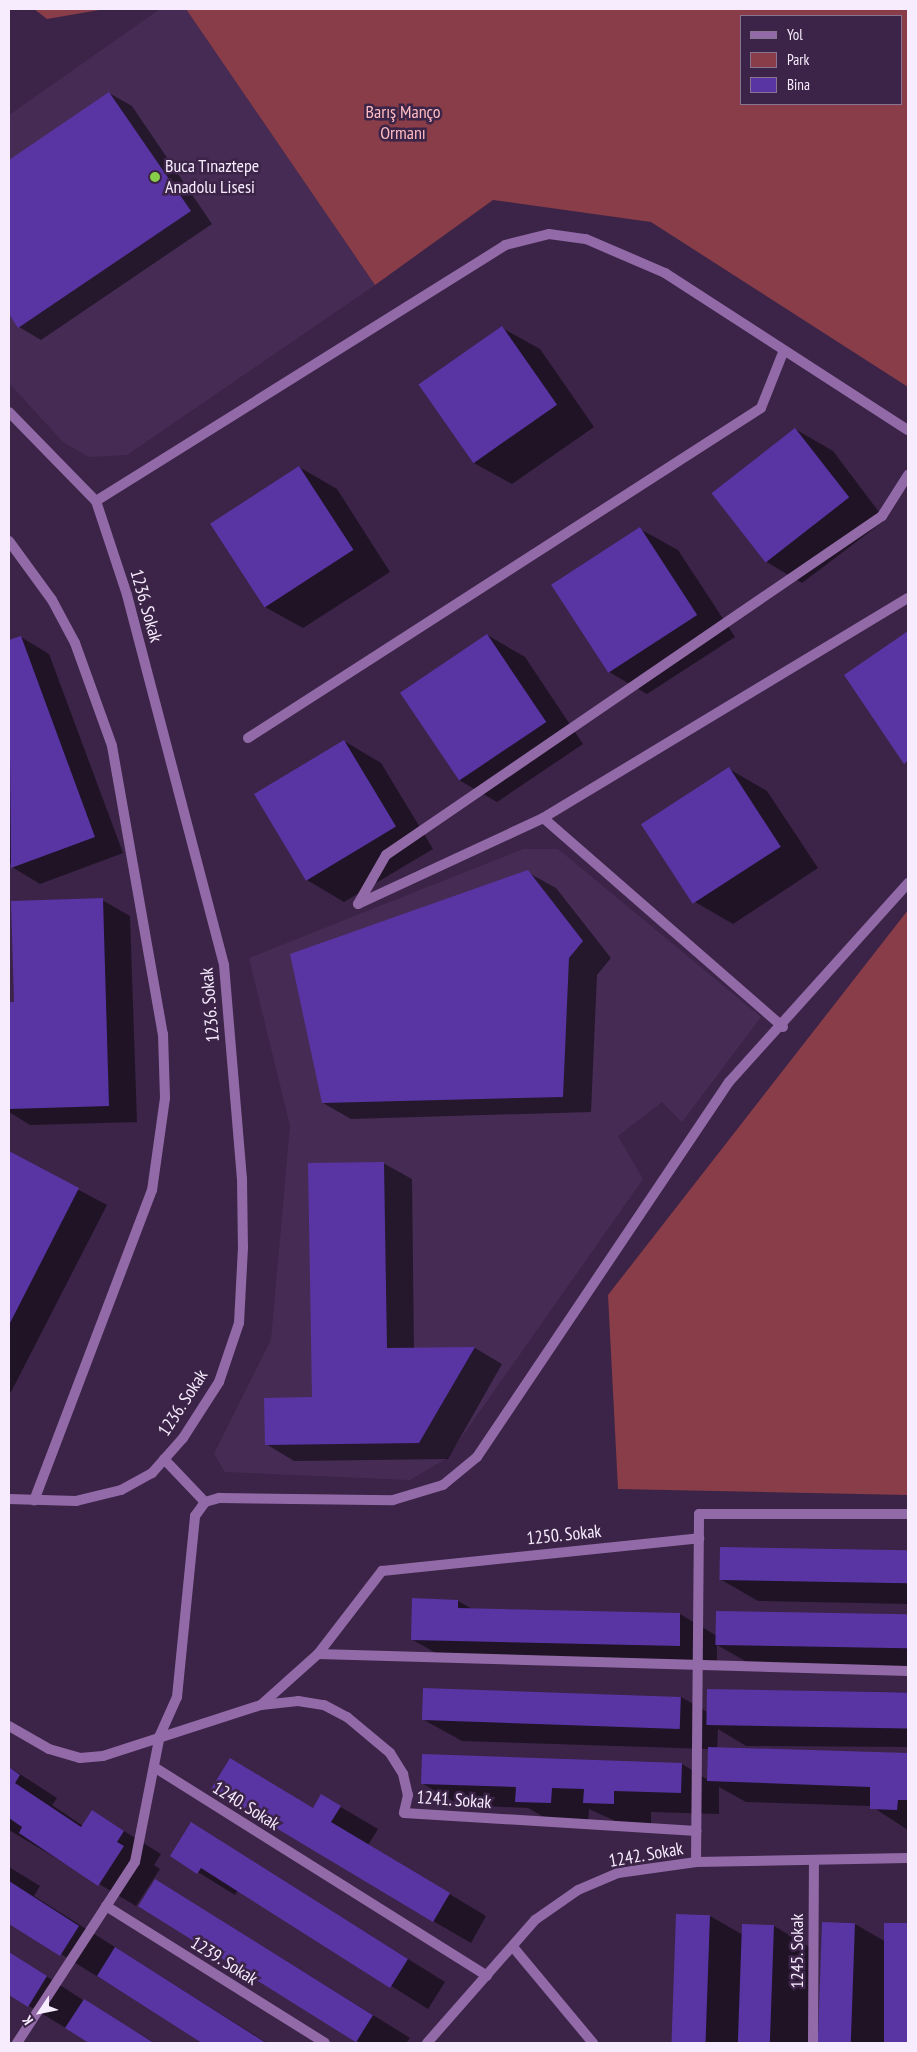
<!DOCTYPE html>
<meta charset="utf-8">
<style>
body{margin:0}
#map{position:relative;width:917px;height:2052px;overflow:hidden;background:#3b2447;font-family:"PT Sans Narrow",sans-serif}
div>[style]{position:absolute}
.built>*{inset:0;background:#462c54}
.green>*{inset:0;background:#893d48}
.shadow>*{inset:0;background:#0007}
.building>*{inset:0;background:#5835a3;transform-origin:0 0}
.service>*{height:10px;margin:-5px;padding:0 5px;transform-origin:5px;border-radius:5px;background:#926aa8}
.minor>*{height:10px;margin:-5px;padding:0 5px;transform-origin:5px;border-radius:5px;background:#926aa8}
.dots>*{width:14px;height:14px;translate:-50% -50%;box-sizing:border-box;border:2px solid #3b2447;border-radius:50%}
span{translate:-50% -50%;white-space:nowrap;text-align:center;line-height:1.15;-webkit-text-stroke:5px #3b2447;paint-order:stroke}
.park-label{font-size:18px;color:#ffbbc1}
.poi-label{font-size:18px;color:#f7ecfe}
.left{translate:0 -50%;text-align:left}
.street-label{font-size:18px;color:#f7ecfe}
.frame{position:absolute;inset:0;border:10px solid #f7ecfe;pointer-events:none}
.legend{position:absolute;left:740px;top:15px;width:162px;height:90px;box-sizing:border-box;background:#3b2447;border:1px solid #867490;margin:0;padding:6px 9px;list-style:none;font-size:15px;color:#f7ecfe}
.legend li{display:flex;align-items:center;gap:10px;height:25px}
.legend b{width:25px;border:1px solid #867490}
.north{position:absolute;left:15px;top:1987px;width:50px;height:50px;-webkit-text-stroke:4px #3b2447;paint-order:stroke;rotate:236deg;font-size:14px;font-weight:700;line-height:20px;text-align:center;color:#f7ecfe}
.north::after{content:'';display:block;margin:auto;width:18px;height:22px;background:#f7ecfe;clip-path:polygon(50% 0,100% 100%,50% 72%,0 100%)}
</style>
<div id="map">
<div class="built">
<div style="clip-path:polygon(160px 9px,186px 9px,375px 285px,127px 455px,89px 457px,63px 442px,9px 383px,9px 115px)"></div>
<div style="clip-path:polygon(523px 849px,558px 849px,761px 1017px,682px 1122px,662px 1102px,618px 1136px,643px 1179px,447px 1458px,410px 1480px,225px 1472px,214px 1454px,271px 1340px,290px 1126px,249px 958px)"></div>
</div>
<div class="green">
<div style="clip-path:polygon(34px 9px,105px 9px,47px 19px)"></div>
<div style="clip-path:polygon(evenodd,186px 9px,908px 9px,908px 387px,651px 222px,493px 200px,375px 285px,186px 9px,741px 16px,901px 16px,901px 104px,741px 104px,741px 16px)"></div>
<div style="clip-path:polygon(908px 910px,908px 1495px,618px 1489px,608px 1295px)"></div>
</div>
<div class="shadow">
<div style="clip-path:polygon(109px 93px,132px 106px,212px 224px,41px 340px,19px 327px,9px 312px,9px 161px)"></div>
<div style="clip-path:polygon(502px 328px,540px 349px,594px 427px,512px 484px,474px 463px)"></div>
<div style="clip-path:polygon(795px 429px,833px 451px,885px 520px,802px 583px,765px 561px)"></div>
<div style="clip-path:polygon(299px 467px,337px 489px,390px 572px,303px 628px,265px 607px)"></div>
<div style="clip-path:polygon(640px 529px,678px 550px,735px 637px,647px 694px,609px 672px)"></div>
<div style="clip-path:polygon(908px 633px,908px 765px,846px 675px)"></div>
<div style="clip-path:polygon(487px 635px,525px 657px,583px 744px,497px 802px,459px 780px)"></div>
<div style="clip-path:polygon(21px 637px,49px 654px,123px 853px,40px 884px,12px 867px,9px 859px,9px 642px)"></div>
<div style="clip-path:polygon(344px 741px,381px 763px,433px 849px,344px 902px,307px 880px)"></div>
<div style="clip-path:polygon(729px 769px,767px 791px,818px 868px,733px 924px,695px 902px,644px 825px)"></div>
<div style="clip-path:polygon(527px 872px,556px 888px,611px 958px,597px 975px,591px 1112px,351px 1119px,323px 1103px)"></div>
<div style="clip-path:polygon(102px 900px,130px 916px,137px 1122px,30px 1125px,9px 1112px,9px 1003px,15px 1003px)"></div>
<div style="clip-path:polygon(9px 1153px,107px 1205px,11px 1392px,9px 1391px)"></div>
<div style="clip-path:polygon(383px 1163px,412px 1179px,414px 1348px,475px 1348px,502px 1364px,448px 1459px,294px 1461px,266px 1444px,313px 1398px)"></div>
<div style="clip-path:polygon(721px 1548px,908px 1551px,908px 1604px,758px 1601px,720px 1579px)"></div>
<div style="clip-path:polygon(458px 1601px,474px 1610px,680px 1614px,717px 1636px,718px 1612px,908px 1616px,908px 1670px,754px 1666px,717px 1645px,717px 1667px,450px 1661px,413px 1640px)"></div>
<div style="clip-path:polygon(708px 1691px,908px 1692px,908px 1747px,746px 1746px,718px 1729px,717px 1749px,908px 1754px,908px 1830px,871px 1806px,746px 1802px,719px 1787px,719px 1814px,651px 1812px,651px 1825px,622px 1824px,589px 1809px,588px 1824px,554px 1823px,528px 1808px,460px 1805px,423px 1784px,682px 1764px,708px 1780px,709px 1749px,462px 1741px,424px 1720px,681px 1697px,709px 1713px)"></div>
<div style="clip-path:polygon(9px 1767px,57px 1798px,52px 1805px,83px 1826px,92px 1811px,161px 1854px,154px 1865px,160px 1869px,136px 1906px,9px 1830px)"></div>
<div style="clip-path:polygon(322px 1796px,378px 1829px,368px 1845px,486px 1916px,471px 1943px,433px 1921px,314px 1809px)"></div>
<div style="clip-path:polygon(192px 1824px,445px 1982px,428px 2009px,238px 1890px,235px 1895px,172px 1856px)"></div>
<div style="clip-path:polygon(9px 1867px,40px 1886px,34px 1896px,267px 2043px,205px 2043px,9px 1922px)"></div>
<div style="clip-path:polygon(156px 1880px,410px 2038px,406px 2043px,360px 2043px,140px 1906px)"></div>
<div style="clip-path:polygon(677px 1915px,710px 1916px,743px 1935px,774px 1926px,811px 1948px,810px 2043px,676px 2043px)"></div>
<div style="clip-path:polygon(824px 1923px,855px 1924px,886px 1942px,886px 1924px,908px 1924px,908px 2043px,820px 2043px)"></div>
<div style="clip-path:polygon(9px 1952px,83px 2000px,155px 2043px,91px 2043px,29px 2006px,9px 1993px)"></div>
</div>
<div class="building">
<div style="clip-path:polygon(109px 92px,191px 211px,18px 328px,9px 314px,9px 160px)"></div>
<div style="left:502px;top:326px;width:96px;height:102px;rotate:55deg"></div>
<div style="left:795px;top:428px;width:88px;height:106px;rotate:52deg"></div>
<div style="left:299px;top:466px;width:100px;height:106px;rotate:57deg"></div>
<div style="left:640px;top:527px;width:105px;height:106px;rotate:57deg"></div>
<div style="clip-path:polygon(908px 631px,908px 761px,904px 764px,844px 675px)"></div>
<div style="left:487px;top:634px;width:106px;height:105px;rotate:56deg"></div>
<div style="clip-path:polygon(21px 636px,95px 837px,11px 868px,9px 640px)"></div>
<div style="left:344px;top:740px;width:101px;height:105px;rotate:59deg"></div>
<div style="left:729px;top:767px;width:95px;height:105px;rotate:57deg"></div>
<div style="clip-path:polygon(528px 870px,583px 941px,569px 958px,563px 1097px,322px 1103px,290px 954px)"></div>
<div style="clip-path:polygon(103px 898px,109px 1106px,9px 1109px,9px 1002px,14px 1002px,11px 901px)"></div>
<div style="clip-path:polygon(9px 1151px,79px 1188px,9px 1325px)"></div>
<div style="clip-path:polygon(384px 1162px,387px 1348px,475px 1347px,419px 1443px,265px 1445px,264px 1398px,312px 1397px,308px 1163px)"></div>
<div style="left:720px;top:1547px;width:188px;height:33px;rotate:1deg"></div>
<div style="clip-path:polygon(412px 1598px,458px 1600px,458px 1608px,680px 1613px,680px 1646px,411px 1640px)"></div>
<div style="left:716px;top:1611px;width:192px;height:34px;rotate:1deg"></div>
<div style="left:423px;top:1688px;width:258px;height:32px;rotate:2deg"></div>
<div style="left:707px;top:1689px;width:201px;height:36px;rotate:1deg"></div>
<div style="clip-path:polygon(708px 1747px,908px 1753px,908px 1800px,898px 1800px,897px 1810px,870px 1809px,870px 1787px,707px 1781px)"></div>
<div style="clip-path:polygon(422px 1754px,682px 1763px,681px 1793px,614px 1791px,614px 1804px,583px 1803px,584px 1789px,552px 1788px,551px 1803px,515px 1802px,516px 1787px,421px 1784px)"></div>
<div style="clip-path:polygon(230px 1758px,313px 1808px,321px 1794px,341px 1806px,331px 1822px,450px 1893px,433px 1922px,211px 1789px)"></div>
<div style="clip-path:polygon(9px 1767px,20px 1775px,15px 1783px,81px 1827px,92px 1810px,124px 1831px,117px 1842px,124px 1846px,98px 1886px,19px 1833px,22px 1827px,9px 1818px)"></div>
<div style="clip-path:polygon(191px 1822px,408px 1959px,390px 1988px,201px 1868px,197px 1874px,170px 1856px)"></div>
<div style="left:155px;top:1879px;width:257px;height:32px;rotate:32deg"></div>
<div style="clip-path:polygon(9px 1881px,79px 1926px,60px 1956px,9px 1924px)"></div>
<div style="left:676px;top:1914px;width:34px;height:129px;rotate:2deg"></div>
<div style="left:822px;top:1922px;width:33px;height:121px;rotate:2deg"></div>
<div style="left:884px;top:1923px;width:24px;height:120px"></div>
<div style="left:742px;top:1924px;width:32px;height:119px;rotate:2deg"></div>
<div style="clip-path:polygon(115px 1947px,266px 2043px,202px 2043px,97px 1976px)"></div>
<div style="clip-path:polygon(9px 1952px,47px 1976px,28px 2007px,9px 1995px)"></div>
<div style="clip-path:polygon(84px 1999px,154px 2043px,89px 2043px,65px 2028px)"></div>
</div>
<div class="service">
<div style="left:9px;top:541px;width:73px;rotate:53.9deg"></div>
<div style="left:52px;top:600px;width:49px;rotate:61.9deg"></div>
<div style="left:75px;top:643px;width:109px;rotate:70.2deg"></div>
<div style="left:112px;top:746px;width:292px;rotate:80deg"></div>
<div style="left:163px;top:1034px;width:64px;rotate:88.2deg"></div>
<div style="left:165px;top:1098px;width:93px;rotate:98deg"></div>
<div style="left:152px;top:1190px;width:332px;rotate:110.8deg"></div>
<div style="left:358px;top:904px;width:56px;rotate:-60.3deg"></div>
<div style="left:386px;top:855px;width:601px;rotate:-34.35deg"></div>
<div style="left:882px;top:516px;width:49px;rotate:-57.6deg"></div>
</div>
<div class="minor">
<div style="left:9px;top:412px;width:124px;rotate:45.7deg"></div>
<div style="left:96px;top:501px;width:99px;rotate:71.7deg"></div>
<div style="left:127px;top:595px;width:383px;rotate:75.3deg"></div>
<div style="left:224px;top:965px;width:215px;rotate:85.2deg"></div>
<div style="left:242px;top:1179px;width:68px;rotate:89.2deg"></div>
<div style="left:243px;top:1247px;width:76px;rotate:93deg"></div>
<div style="left:239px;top:1323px;width:62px;rotate:108.7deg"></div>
<div style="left:219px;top:1382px;width:67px;rotate:122.7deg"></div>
<div style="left:183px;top:1438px;width:47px;rotate:131.5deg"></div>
<div style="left:152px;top:1473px;width:35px;rotate:151deg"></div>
<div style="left:121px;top:1490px;width:46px;rotate:166.3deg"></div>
<div style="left:76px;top:1501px;width:67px;rotate:-178.3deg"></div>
<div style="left:96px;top:501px;width:483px;rotate:-32deg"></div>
<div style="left:505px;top:245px;width:45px;rotate:-14deg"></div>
<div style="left:549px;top:234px;width:37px;rotate:8deg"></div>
<div style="left:586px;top:239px;width:86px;rotate:23.3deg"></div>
<div style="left:665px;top:273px;width:289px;rotate:32.9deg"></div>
<div style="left:248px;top:738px;width:610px;rotate:-32.75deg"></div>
<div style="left:761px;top:408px;width:62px;rotate:-68.4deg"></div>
<div style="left:358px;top:904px;width:204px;rotate:-24.9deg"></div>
<div style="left:783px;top:1027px;width:318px;rotate:-138.9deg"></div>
<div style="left:543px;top:818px;width:426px;rotate:-31.1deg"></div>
<div style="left:164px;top:1459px;width:59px;rotate:46.4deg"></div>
<div style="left:318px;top:1654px;width:590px;rotate:1.65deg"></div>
<div style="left:261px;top:1705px;width:76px;rotate:-41.8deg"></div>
<div style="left:318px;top:1654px;width:105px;rotate:-52.4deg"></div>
<div style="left:382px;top:1571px;width:319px;rotate:-5.9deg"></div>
<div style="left:9px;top:1726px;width:46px;rotate:29.9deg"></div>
<div style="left:49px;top:1749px;width:32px;rotate:16deg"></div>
<div style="left:80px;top:1758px;width:23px;rotate:-5deg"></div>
<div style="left:103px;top:1756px;width:166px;rotate:-17.9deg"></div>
<div style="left:261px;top:1705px;width:37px;rotate:-6deg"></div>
<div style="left:298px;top:1701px;width:26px;rotate:9deg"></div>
<div style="left:324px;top:1705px;width:26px;rotate:28deg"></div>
<div style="left:347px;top:1717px;width:56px;rotate:39.9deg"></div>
<div style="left:390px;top:1753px;width:25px;rotate:58deg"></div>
<div style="left:403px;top:1774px;width:22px;rotate:77deg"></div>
<div style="left:408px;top:1795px;width:18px;rotate:103deg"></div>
<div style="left:404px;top:1813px;width:293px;rotate:3.5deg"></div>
<div style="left:154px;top:1767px;width:393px;rotate:32.1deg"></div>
<div style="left:696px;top:1862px;width:348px;rotate:-89.5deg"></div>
<div style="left:699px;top:1514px;width:209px"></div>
<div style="left:106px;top:1906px;width:258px;rotate:32deg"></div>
<div style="left:513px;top:1947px;width:125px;rotate:50.2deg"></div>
<div style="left:17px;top:2043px;width:216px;rotate:-56.9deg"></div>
<div style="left:135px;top:1862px;width:129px;rotate:-78.9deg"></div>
<div style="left:160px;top:1735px;width:42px;rotate:-65.9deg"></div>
<div style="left:177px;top:1697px;width:182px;rotate:-84.3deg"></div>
<div style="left:195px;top:1516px;width:17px;rotate:-54deg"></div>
<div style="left:205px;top:1502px;width:15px;rotate:-16deg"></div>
<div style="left:219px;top:1498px;width:174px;rotate:0.7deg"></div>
<div style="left:393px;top:1500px;width:52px;rotate:-16.7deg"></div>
<div style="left:443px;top:1485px;width:44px;rotate:-39.5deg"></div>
<div style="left:477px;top:1457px;width:452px;rotate:-56.1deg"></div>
<div style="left:729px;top:1082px;width:268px;rotate:-48deg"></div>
<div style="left:427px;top:2043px;width:164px;rotate:-48.7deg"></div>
<div style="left:535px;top:1920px;width:52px;rotate:-34.9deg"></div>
<div style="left:578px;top:1890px;width:43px;rotate:-23deg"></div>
<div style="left:618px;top:1873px;width:79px;rotate:-8deg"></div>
<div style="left:696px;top:1862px;width:212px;rotate:-1.1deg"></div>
<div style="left:813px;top:2043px;width:183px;rotate:-89.7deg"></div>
</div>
<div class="dots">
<div style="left:155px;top:177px;background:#88cf49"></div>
</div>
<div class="park-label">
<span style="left:403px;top:123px">Barış Manço<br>Ormanı</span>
</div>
<div class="poi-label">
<span class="left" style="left:165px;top:177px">Buca Tınaztepe<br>Anadolu Lisesi</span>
</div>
<div class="street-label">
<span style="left:146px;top:606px;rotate:74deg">1236. Sokak</span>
<span style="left:210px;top:1005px;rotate:-95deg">1236. Sokak</span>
<span style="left:183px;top:1403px;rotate:-57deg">1236. Sokak</span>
<span style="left:564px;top:1535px;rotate:-6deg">1250. Sokak</span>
<span style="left:454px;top:1800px;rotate:4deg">1241. Sokak</span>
<span style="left:246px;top:1806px;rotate:32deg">1240. Sokak</span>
<span style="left:646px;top:1855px;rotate:-10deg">1242. Sokak</span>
<span style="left:797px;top:1951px;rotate:-90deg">1245. Sokak</span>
<span style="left:224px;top:1961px;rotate:32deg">1239. Sokak</span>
</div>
<div class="frame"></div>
<ul class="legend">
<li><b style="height:6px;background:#926aa8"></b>Yol</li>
<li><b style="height:14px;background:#893d48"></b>Park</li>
<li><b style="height:14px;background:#5835a3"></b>Bina</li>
</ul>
<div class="north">K</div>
</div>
